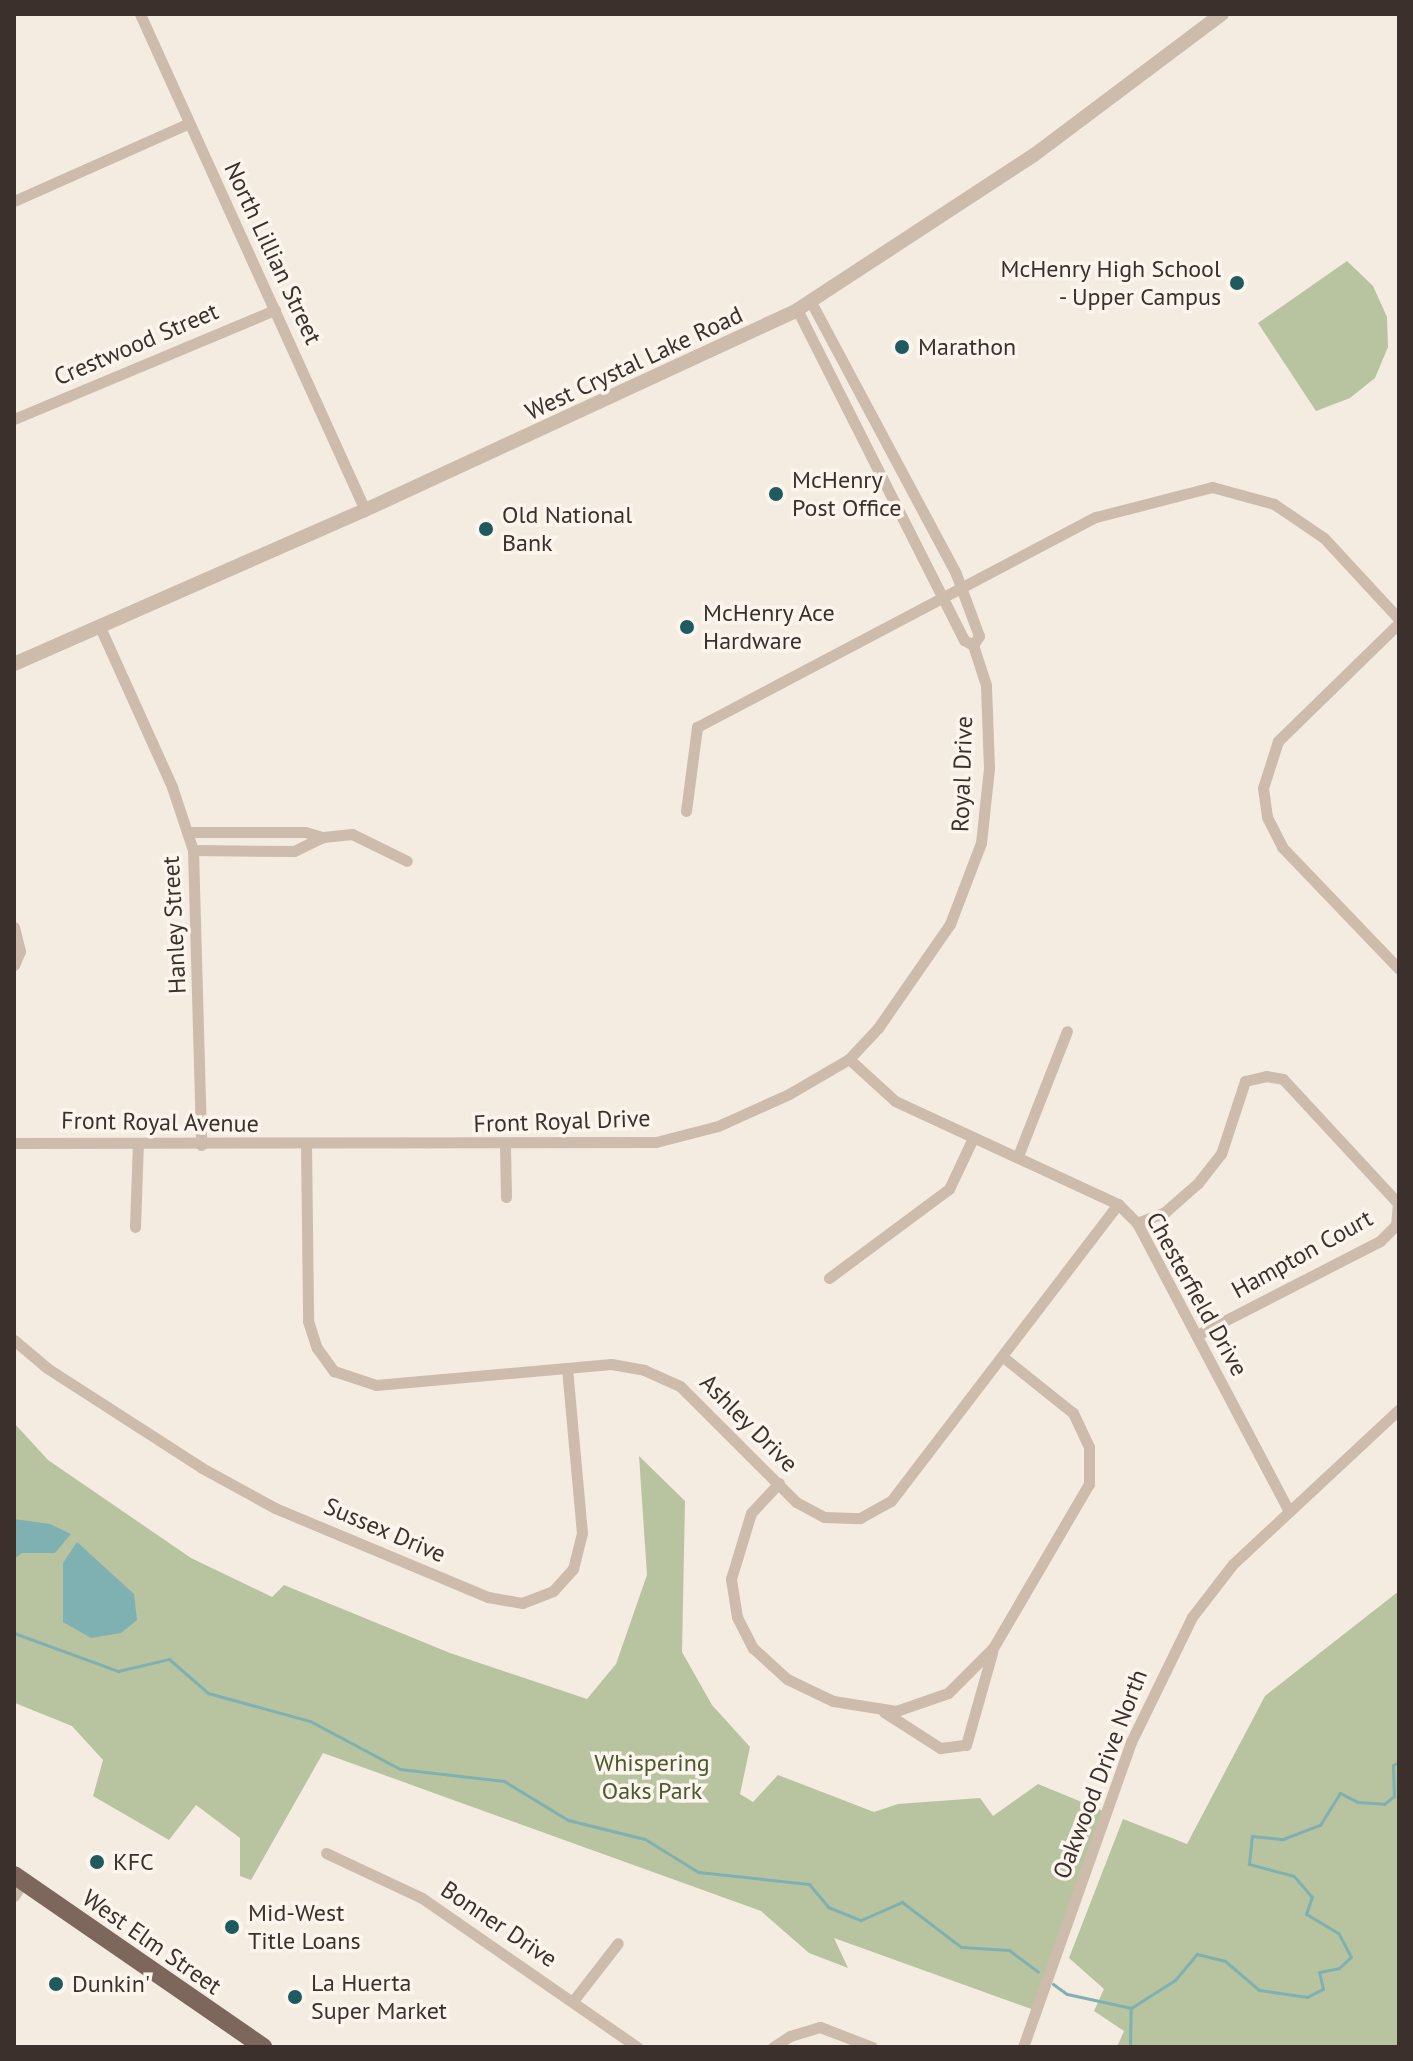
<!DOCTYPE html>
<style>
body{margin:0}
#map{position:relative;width:1413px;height:2061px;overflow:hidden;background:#f4ebe1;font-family:"PT Sans",sans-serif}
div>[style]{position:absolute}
.green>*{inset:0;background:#b8c4a0}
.water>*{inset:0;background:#7fb0b2}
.stream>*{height:3px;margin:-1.5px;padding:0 1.5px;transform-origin:1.5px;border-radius:1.5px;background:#7fb0b2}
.minor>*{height:11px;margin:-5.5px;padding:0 5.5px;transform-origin:5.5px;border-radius:5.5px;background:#cdbbac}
.tertiary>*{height:14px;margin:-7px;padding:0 7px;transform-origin:7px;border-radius:7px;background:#cdbbac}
.primary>*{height:18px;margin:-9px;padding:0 9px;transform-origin:9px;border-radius:9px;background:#7d675c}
.dots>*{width:22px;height:22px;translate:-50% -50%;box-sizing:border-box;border:4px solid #fbf5ee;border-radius:50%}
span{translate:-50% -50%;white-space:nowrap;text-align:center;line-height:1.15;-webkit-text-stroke:7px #fbf5ee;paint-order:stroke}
.street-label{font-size:24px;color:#3b302b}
.poi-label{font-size:24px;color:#3b302b}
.right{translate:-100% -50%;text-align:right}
.left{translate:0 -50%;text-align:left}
.park-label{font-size:24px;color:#4a5a2e}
.frame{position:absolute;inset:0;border:16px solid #3b302b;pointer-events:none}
</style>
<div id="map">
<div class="green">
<div style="clip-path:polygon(1347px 261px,1373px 286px,1387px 317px,1388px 347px,1375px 378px,1350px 398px,1316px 411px,1258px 323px)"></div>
<div style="clip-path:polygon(14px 1423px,48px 1460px,191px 1558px,272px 1597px,284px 1585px,450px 1653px,587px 1699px,616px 1664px,647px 1575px,639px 1456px,685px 1501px,682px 1652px,712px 1705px,750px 1747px,740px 1794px,753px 1802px,778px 1775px,874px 1812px,898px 1804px,980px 1798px,993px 1816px,1038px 1784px,1106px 1812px,1037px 2011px,834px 1938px,848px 1968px,809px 1953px,761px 1911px,323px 1753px,251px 1880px,240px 1876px,240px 1838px,196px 1805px,169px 1840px,93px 1796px,103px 1760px,72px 1726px,15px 1703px)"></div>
<div style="clip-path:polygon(1399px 1591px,1399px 2047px,1117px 2047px,1124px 2031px,1094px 2011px,1104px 1989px,1069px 1958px,1123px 1819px,1187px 1844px,1265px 1696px)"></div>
</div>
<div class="water">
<div style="clip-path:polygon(14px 1519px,50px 1524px,71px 1534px,55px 1553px,22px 1553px,14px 1559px)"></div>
<div style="clip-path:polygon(77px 1542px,134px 1594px,137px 1620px,121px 1633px,91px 1638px,63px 1622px,63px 1563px)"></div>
</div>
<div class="stream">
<div style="left:14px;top:1633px;width:111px;rotate:20.1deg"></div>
<div style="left:118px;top:1671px;width:52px;rotate:-13.2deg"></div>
<div style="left:169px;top:1659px;width:52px;rotate:41.1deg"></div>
<div style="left:208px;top:1693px;width:106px;rotate:15.4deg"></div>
<div style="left:310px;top:1721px;width:102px;rotate:28.1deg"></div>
<div style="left:400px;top:1769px;width:105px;rotate:6.6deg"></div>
<div style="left:504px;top:1781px;width:75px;rotate:31.4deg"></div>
<div style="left:568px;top:1820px;width:79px;rotate:13.9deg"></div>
<div style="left:645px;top:1839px;width:62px;rotate:31.9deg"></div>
<div style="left:698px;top:1872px;width:112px;rotate:6.2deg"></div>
<div style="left:809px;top:1884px;width:30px;rotate:50deg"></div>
<div style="left:828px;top:1907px;width:35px;rotate:22deg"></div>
<div style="left:861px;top:1920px;width:45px;rotate:-23.7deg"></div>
<div style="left:902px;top:1902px;width:74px;rotate:37.3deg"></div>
<div style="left:961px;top:1947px;width:48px;rotate:3.6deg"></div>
<div style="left:1009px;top:1950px;width:36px;rotate:37deg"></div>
<div style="left:1053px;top:1984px;width:17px;rotate:36deg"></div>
<div style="left:1067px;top:1994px;width:66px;rotate:12.3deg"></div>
<div style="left:1131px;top:2008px;width:52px;rotate:-32.5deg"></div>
<div style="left:1175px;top:1980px;width:34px;rotate:-50deg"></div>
<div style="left:1197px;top:1954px;width:29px;rotate:14deg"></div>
<div style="left:1225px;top:1961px;width:45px;rotate:40.5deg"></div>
<div style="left:1259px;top:1990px;width:49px;rotate:8.3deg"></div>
<div style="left:1307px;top:1997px;width:18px;rotate:-27deg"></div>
<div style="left:1323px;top:1989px;width:17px;rotate:-103deg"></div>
<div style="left:1319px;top:1972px;width:20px;rotate:-11deg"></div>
<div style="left:1339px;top:1968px;width:16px;rotate:-43deg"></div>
<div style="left:1351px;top:1957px;width:27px;rotate:-118deg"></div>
<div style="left:1338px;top:1933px;width:37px;rotate:-149deg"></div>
<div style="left:1306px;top:1914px;width:18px;rotate:-71deg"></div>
<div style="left:1312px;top:1897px;width:28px;rotate:-131deg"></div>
<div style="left:1294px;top:1876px;width:47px;rotate:-165.1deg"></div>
<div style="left:1249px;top:1864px;width:28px;rotate:-84deg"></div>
<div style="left:1252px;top:1836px;width:31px;rotate:6deg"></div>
<div style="left:1283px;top:1839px;width:40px;rotate:-21deg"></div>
<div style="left:1320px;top:1825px;width:38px;rotate:-58deg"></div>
<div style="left:1340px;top:1793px;width:20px;rotate:27deg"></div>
<div style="left:1358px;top:1802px;width:26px;rotate:4deg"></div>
<div style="left:1384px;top:1804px;width:13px;rotate:-39deg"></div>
<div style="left:1394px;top:1796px;width:31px;rotate:-92deg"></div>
<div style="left:1393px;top:1765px;width:7px;rotate:-27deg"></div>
<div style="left:1130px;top:2047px;width:39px;rotate:-89deg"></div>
</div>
<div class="minor">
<div style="left:140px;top:14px;width:545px;rotate:65.6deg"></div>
<div style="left:14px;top:201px;width:192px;rotate:-24deg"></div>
<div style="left:811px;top:302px;width:308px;rotate:61.9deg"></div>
<div style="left:956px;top:574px;width:66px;rotate:69.6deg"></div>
<div style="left:979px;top:636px;width:11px;rotate:124deg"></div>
<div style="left:14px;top:419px;width:283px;rotate:-22.7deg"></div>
<div style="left:1399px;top:623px;width:169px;rotate:135.7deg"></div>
<div style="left:1278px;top:741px;width:49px;rotate:107.7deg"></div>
<div style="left:1263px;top:788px;width:29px;rotate:82deg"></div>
<div style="left:1267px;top:817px;width:34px;rotate:63deg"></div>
<div style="left:1282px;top:847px;width:169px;rotate:46.2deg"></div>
<div style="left:99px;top:625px;width:178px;rotate:65.7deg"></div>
<div style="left:172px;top:787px;width:66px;rotate:71.6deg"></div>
<div style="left:193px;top:850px;width:295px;rotate:88.4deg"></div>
<div style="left:686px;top:811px;width:85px;rotate:-82.5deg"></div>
<div style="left:697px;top:727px;width:451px;rotate:-27.8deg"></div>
<div style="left:1096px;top:517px;width:120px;rotate:-14.5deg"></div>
<div style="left:1212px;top:487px;width:64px;rotate:15.3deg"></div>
<div style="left:1274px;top:504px;width:60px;rotate:34.2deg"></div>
<div style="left:1324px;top:538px;width:110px;rotate:47.2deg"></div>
<div style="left:189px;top:832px;width:116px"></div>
<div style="left:305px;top:832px;width:19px;rotate:16deg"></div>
<div style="left:323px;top:837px;width:29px;rotate:-6deg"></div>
<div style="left:352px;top:834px;width:61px;rotate:26.1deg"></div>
<div style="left:193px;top:850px;width:101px;rotate:0.6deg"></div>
<div style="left:294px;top:851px;width:32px;rotate:-26deg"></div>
<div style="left:14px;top:927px;width:25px;rotate:76deg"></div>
<div style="left:20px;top:951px;width:15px;rotate:113deg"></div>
<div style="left:849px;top:1059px;width:62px;rotate:42.4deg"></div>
<div style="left:895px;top:1101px;width:246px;rotate:24.8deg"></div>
<div style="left:1118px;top:1204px;width:27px;rotate:45deg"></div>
<div style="left:1137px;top:1223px;width:324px;rotate:62.2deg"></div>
<div style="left:14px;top:1143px;width:642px;rotate:-0.09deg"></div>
<div style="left:656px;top:1142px;width:64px;rotate:-14.5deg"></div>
<div style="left:718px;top:1126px;width:78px;rotate:-24.3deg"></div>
<div style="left:789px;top:1094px;width:69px;rotate:-30.3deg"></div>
<div style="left:849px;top:1059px;width:42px;rotate:-46.9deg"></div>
<div style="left:878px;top:1028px;width:126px;rotate:-55.3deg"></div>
<div style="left:950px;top:924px;width:87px;rotate:-69.1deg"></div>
<div style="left:981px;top:843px;width:75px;rotate:-83.9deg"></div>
<div style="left:989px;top:768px;width:83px;rotate:-92.1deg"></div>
<div style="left:986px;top:685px;width:42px;rotate:-108deg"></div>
<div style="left:973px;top:645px;width:10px;rotate:-151deg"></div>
<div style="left:964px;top:640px;width:370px;rotate:-116.8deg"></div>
<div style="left:306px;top:1145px;width:176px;rotate:89.3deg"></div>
<div style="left:308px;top:1321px;width:28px;rotate:72deg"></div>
<div style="left:317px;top:1348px;width:29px;rotate:54deg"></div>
<div style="left:334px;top:1371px;width:44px;rotate:18.4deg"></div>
<div style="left:376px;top:1385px;width:236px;rotate:-5.1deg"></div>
<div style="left:611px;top:1364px;width:34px;rotate:10deg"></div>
<div style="left:644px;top:1370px;width:39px;rotate:24deg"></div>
<div style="left:680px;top:1386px;width:164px;rotate:45deg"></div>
<div style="left:796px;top:1502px;width:32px;rotate:28deg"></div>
<div style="left:824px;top:1517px;width:36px;rotate:2deg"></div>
<div style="left:860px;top:1518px;width:35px;rotate:-29deg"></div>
<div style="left:891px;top:1501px;width:374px;rotate:-52.6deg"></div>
<div style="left:505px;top:1146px;width:51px;rotate:88.9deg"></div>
<div style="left:1018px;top:1156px;width:134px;rotate:-68.6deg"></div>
<div style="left:1137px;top:1223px;width:30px;rotate:-21deg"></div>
<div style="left:1165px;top:1212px;width:44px;rotate:-41.3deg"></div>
<div style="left:1198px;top:1183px;width:37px;rotate:-52deg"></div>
<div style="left:1221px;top:1154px;width:77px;rotate:-71.8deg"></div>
<div style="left:1245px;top:1081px;width:22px;rotate:-13deg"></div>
<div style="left:1266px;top:1076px;width:17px;rotate:10deg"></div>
<div style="left:1283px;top:1079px;width:169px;rotate:47.2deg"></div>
<div style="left:1398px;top:1203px;width:22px;rotate:95deg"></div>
<div style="left:1396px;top:1225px;width:23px;rotate:135deg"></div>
<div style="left:1380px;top:1241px;width:206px;rotate:152.8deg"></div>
<div style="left:135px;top:1227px;width:84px;rotate:-88deg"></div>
<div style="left:829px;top:1278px;width:149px;rotate:-36.6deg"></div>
<div style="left:949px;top:1189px;width:56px;rotate:-64.8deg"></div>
<div style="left:14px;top:1340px;width:43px;rotate:40.3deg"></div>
<div style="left:47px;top:1368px;width:184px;rotate:32.8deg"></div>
<div style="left:202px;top:1468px;width:83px;rotate:28.7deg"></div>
<div style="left:275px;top:1508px;width:231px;rotate:22.7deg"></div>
<div style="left:488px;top:1597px;width:35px;rotate:10deg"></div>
<div style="left:522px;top:1603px;width:33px;rotate:-21deg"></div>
<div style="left:553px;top:1591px;width:30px;rotate:-48deg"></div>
<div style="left:573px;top:1569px;width:37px;rotate:-76deg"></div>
<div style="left:582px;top:1533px;width:165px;rotate:-95.2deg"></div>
<div style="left:779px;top:1483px;width:41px;rotate:133deg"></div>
<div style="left:751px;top:1513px;width:69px;rotate:106.9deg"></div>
<div style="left:731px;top:1579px;width:38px;rotate:81deg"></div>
<div style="left:737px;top:1617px;width:35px;rotate:63deg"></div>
<div style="left:753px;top:1648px;width:46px;rotate:42.4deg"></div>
<div style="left:787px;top:1679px;width:51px;rotate:25.6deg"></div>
<div style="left:833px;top:1701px;width:64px;rotate:9deg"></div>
<div style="left:896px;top:1711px;width:55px;rotate:-19.1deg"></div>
<div style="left:948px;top:1693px;width:64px;rotate:-45deg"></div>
<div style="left:993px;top:1648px;width:190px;rotate:-59.7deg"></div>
<div style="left:1089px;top:1484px;width:37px;rotate:-90deg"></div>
<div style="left:1089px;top:1447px;width:38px;rotate:-115deg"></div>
<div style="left:1073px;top:1413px;width:90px;rotate:-141.3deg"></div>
<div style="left:884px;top:1712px;width:67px;rotate:32.7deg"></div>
<div style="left:940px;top:1748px;width:26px;rotate:-7deg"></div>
<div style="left:966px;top:1745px;width:96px;rotate:-74.2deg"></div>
<div style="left:326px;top:1853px;width:106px;rotate:25.1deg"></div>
<div style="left:422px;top:1898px;width:262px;rotate:34.7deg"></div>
<div style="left:14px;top:1896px;width:17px;rotate:-57deg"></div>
<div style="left:573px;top:2001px;width:73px;rotate:-52.2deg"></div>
<div style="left:773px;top:2047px;width:20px;rotate:-33deg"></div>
<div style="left:790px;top:2036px;width:31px;rotate:-17deg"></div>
<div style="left:820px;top:2027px;width:56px;rotate:21deg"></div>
<div style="left:1023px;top:2047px;width:324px;rotate:-70.5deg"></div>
<div style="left:1131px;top:1742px;width:139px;rotate:-64deg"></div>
<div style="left:1192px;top:1617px;width:67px;rotate:-52.3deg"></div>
<div style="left:1233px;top:1564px;width:227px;rotate:-43deg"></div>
</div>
<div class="tertiary">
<div style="left:14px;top:664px;width:383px;rotate:-23.7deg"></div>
<div style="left:365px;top:510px;width:476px;rotate:-24.8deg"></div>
<div style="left:797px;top:310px;width:283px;rotate:-33.2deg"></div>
<div style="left:1034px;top:155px;width:235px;rotate:-36.9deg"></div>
</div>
<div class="primary">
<div style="left:14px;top:1875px;width:303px;rotate:34.6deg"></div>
</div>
<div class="dots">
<div style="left:1237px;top:283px;background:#1f5a5e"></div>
<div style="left:902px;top:347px;background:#1f5a5e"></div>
<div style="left:776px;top:494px;background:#1f5a5e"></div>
<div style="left:486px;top:529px;background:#1f5a5e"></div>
<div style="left:687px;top:627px;background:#1f5a5e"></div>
<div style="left:97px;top:1862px;background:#1f5a5e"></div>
<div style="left:232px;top:1927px;background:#1f5a5e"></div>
<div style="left:56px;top:1984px;background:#1f5a5e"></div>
<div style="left:295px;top:1997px;background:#1f5a5e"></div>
</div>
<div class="street-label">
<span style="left:273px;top:253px;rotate:65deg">North Lillian Street</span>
<span style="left:136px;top:344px;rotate:-23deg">Crestwood Street</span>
<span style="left:634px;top:363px;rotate:-25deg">West Crystal Lake Road</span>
<span style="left:962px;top:774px;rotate:-88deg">Royal Drive</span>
<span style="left:174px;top:925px;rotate:-93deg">Hanley Street</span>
<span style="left:562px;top:1121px;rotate:-2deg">Front Royal Drive</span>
<span style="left:160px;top:1122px;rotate:1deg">Front Royal Avenue</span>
<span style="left:1302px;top:1254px;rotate:-29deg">Hampton Court</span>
<span style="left:1197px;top:1294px;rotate:61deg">Chesterfield Drive</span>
<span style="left:749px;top:1423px;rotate:45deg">Ashley Drive</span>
<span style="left:385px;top:1530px;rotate:23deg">Sussex Drive</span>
<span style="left:1100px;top:1774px;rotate:-69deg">Oakwood Drive North</span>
<span style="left:499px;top:1924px;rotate:34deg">Bonner Drive</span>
<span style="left:152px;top:1942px;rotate:35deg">West Elm Street</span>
</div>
<div class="poi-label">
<span class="right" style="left:1221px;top:283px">McHenry High School<br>- Upper Campus</span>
<span class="left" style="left:918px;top:347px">Marathon</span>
<span class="left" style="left:792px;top:494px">McHenry<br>Post Office</span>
<span class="left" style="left:502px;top:529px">Old National<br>Bank</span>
<span class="left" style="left:703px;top:627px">McHenry Ace<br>Hardware</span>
<span class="left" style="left:113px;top:1862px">KFC</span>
<span class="left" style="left:248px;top:1927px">Mid-West<br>Title Loans</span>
<span class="left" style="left:311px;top:1997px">La Huerta<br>Super Market</span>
<span class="left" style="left:72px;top:1984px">Dunkin'</span>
</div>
<div class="park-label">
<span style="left:652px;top:1777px">Whispering<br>Oaks Park</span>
</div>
<div class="frame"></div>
</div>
